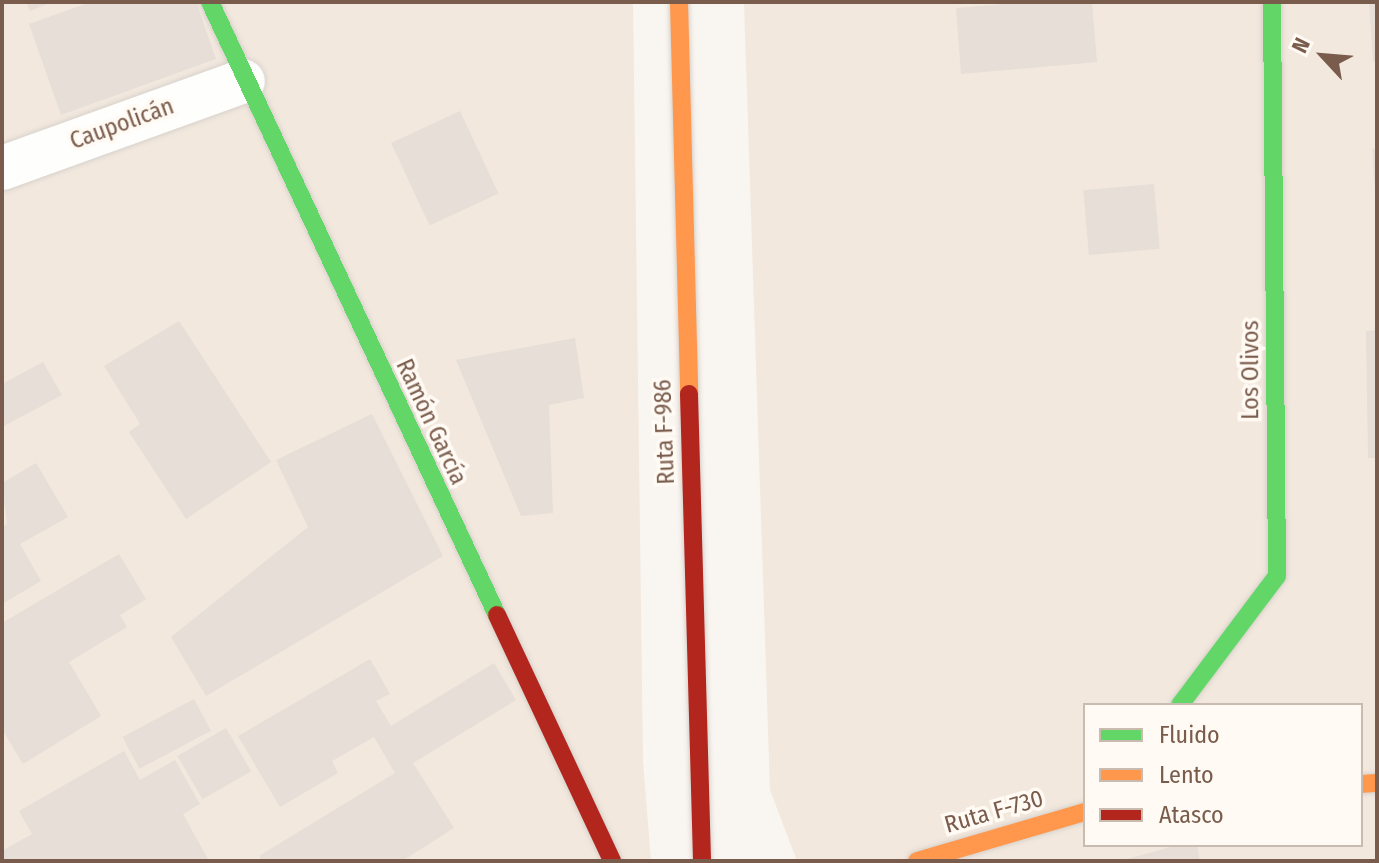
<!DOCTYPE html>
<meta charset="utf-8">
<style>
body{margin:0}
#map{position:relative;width:1379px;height:863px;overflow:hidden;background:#f9f5f0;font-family:"Fira Sans Condensed",sans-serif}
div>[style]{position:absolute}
.residential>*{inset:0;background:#f2e8de}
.building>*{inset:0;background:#e6ded7;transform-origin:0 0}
.roads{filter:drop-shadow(0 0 2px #d7d1cb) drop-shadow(0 0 2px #d7d1cb)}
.street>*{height:44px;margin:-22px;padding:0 22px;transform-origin:22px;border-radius:22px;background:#fefefd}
.fast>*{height:18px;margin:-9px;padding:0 9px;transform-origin:9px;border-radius:9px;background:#63d668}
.slow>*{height:18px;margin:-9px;padding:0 9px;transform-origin:9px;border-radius:9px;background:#ff974d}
.jam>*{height:18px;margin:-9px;padding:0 9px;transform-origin:9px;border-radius:9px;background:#b3261e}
span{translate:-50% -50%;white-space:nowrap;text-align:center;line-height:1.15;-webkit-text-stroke:7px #fffaf3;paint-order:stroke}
.street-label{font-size:24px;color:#7a5c4d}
.frame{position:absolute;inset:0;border:4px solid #7a5c4d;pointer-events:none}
.legend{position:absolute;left:1083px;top:703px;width:280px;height:144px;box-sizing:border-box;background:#fffaf3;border:2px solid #cabbb1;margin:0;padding:10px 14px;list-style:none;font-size:24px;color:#7a5c4d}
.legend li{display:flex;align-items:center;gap:16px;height:40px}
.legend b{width:40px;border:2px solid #cabbb1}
.north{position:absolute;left:1283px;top:16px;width:80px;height:80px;-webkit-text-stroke:6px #fffaf3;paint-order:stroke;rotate:296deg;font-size:22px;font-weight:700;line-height:32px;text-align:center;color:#7a5c4d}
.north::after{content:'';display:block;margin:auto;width:28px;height:36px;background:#7a5c4d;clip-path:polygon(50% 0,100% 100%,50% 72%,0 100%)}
</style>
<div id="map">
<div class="residential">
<div style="clip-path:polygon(2px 2px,633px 2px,643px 762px,651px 861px,2px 861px)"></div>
<div style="clip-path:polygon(evenodd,744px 2px,1377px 2px,1377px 861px,797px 861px,770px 790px,744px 2px,1085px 705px,1361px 705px,1361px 845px,1085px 845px,1085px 705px)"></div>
</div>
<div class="building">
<div style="clip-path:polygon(26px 2px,52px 2px,30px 11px)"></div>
<div style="clip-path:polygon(91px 2px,196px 2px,216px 59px,61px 115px,29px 24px)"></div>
<div style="clip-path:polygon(1027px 2px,1092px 2px,1097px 62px,961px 74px,956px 8px)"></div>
<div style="clip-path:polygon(1369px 2px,1377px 2px,1377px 61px,1373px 62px)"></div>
<div style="left:460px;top:111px;width:91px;height:76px;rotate:65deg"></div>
<div style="clip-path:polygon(1377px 148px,1377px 190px,1375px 190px,1372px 149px)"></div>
<div style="left:1154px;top:184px;width:65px;height:71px;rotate:85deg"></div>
<div style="clip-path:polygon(179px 321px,271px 462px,186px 519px,129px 432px,140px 424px,104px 366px)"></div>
<div style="clip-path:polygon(1377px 330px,1377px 458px,1368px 458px,1366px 331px)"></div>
<div style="clip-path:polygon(575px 338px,584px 398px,549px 405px,553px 513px,521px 516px,456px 360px)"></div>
<div style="clip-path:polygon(43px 362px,62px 395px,2px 427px,2px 384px)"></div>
<div style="clip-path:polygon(372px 414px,443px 556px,206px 696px,171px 637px,308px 527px,276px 460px)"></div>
<div style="clip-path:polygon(36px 463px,68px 517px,20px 544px,41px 581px,2px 604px,2px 527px,7px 524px,2px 483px)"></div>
<div style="clip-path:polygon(119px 554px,146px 599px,120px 615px,127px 627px,69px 662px,101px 716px,23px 764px,2px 729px,2px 623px)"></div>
<div style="clip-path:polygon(370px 659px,390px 694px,376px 701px,391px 726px,494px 663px,516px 700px,413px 763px,454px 828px,402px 861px,263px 861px,259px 856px,395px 773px,374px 737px,332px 761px,338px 773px,280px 807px,238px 736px)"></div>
<div style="left:194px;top:699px;width:36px;height:81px;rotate:62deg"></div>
<div style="left:226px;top:728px;width:50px;height:56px;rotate:60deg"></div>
<div style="clip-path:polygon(124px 751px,140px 780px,175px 760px,200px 804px,183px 814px,209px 861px,2px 861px,2px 851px,32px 834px,19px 811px)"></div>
<div style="clip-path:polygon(1178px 845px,1197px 845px,1200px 861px,1120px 861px)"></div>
</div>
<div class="roads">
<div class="street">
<div style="left:2px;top:168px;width:256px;rotate:-19.8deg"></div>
</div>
<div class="fast">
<div style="left:210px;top:2px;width:677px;rotate:64.91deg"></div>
<div style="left:1180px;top:705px;width:161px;rotate:-53.1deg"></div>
<div style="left:1277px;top:576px;width:574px;rotate:-90.5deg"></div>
</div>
<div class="slow">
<div style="left:679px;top:2px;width:392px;rotate:88.5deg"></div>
<div style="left:1361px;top:784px;width:16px;rotate:-4deg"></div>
<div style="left:917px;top:861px;width:175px;rotate:-16.3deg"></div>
</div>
<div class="jam">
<div style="left:689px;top:394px;width:467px;rotate:88.4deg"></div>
<div style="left:497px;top:615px;width:272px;rotate:64.9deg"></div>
</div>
</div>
<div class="street-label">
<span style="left:122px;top:124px;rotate:-20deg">Caupolicán</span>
<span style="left:1251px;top:370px;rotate:-90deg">Los Olivos</span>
<span style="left:431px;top:422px;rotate:65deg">Ramón García</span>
<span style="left:665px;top:432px;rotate:-92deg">Ruta F-986</span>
<span style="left:994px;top:812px;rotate:-16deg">Ruta F-730</span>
</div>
<div class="frame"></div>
<ul class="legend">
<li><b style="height:10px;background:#63d668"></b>Fluido</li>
<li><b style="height:10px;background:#ff974d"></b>Lento</li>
<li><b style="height:10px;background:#b3261e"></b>Atasco</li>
</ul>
<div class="north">N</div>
</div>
